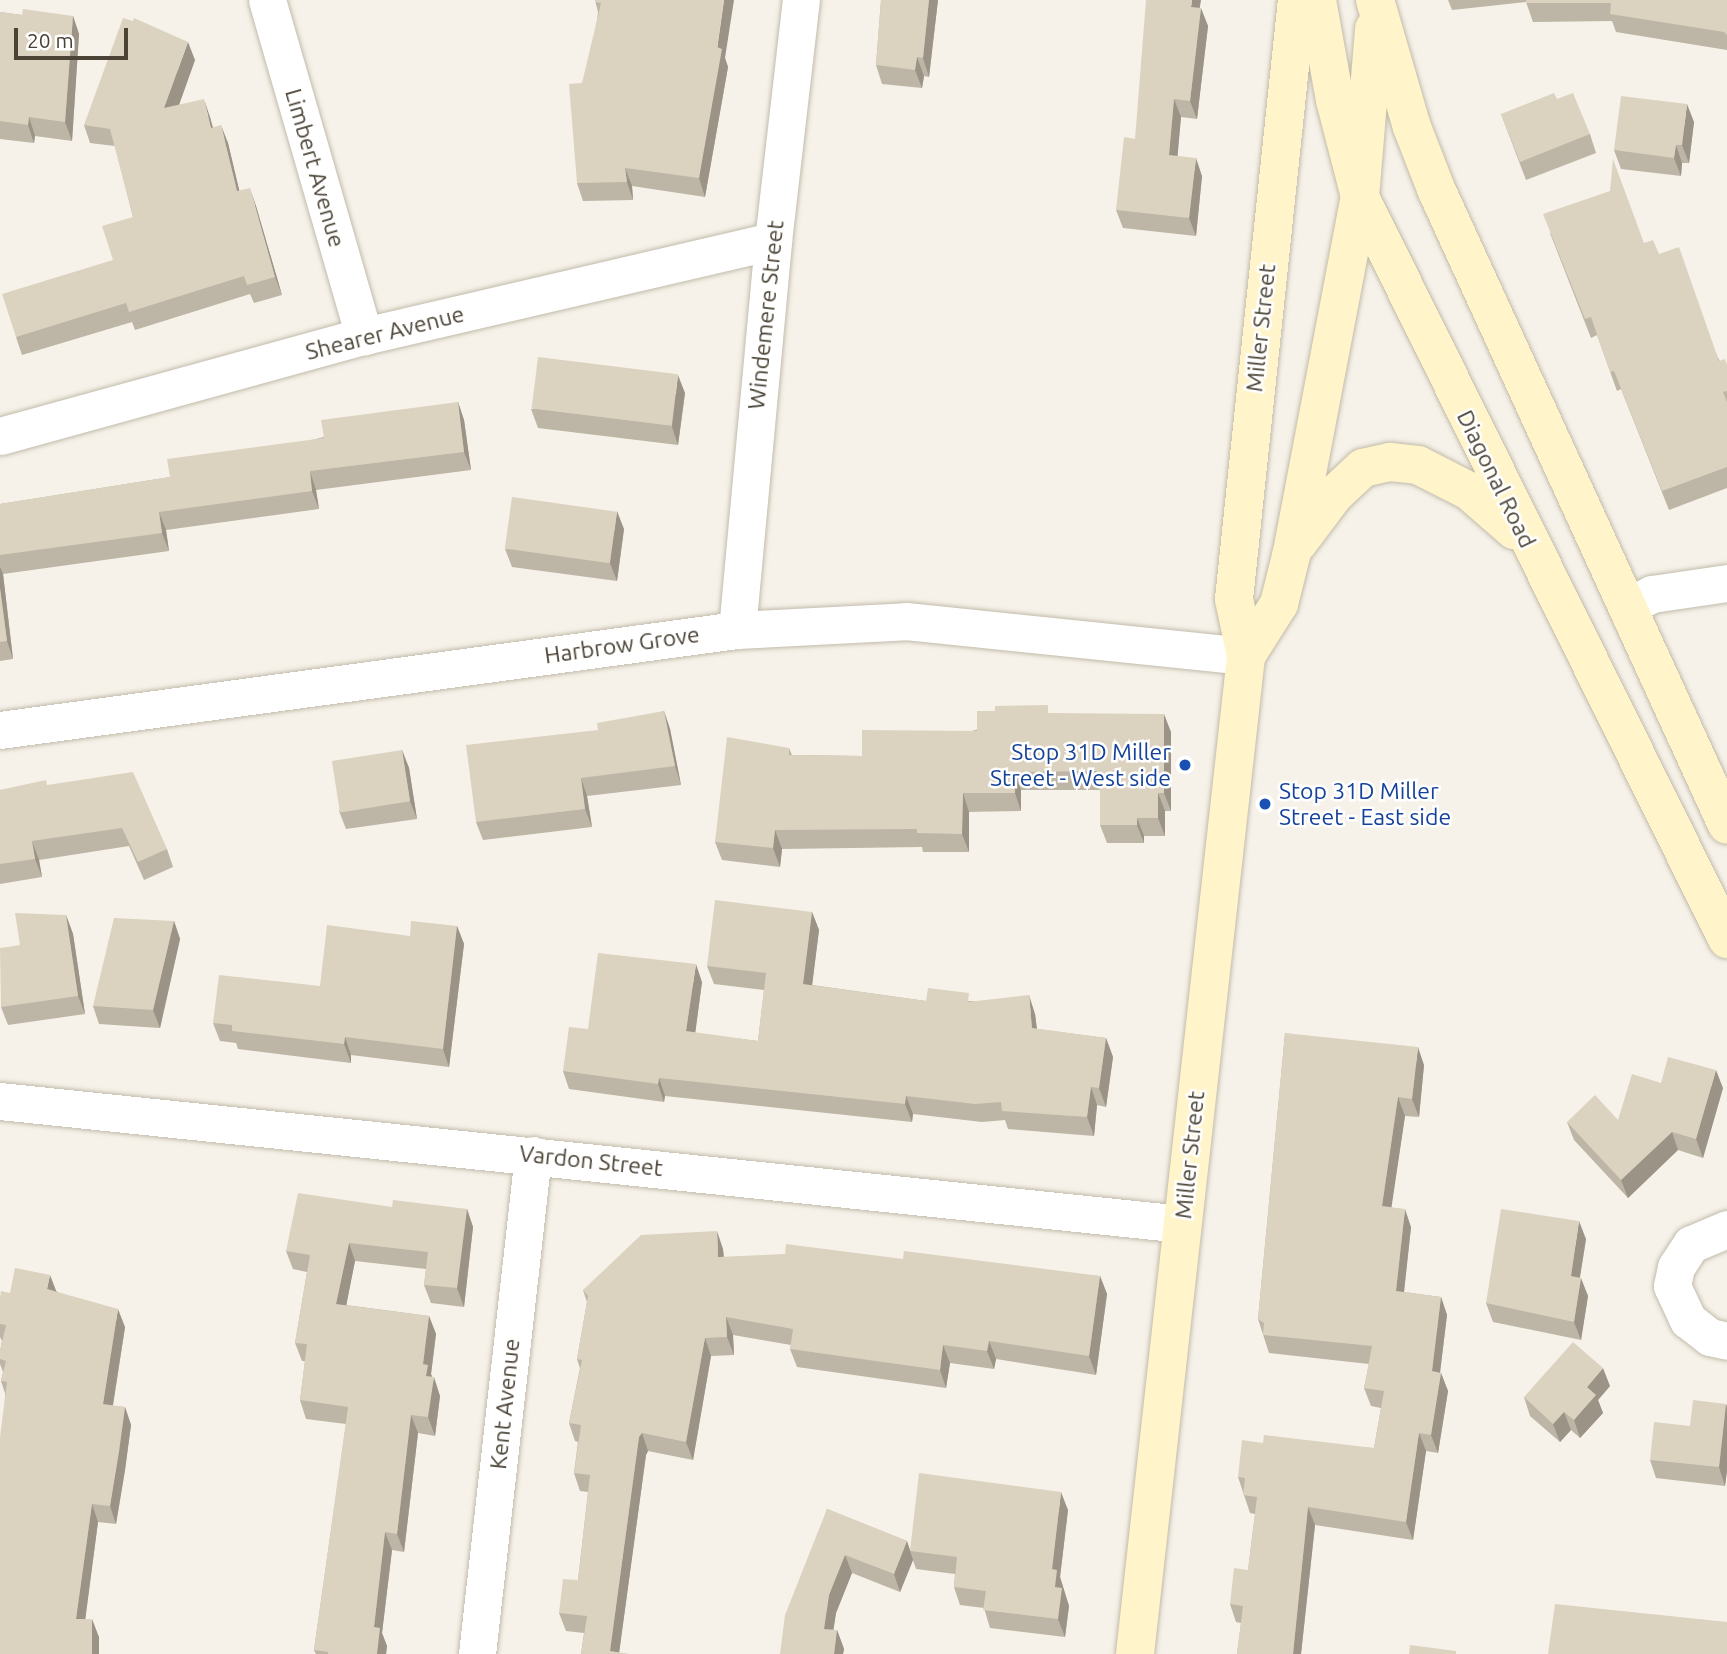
<!DOCTYPE html>
<style>
body{margin:0}
#map{position:relative;width:1727px;height:1654px;overflow:hidden;background:#f6f2e9;font-family:Ubuntu,sans-serif}
div>[style]{position:absolute}
.roads{filter:drop-shadow(0 0 2px #c2bbab) drop-shadow(0 0 2px #c2bbab)}
.street>*{height:37px;margin:-18.5px;padding:0 18.5px;transform-origin:18.5px;border-radius:18.5px;background:#fff}
.secondary>*{height:38px;margin:-19px;padding:0 19px;transform-origin:19px;border-radius:19px;background:#fff4ca}
.wall>*{inset:0;background:#bdb5a5}
.shaded-wall>*{inset:0;background:#9a9386}
.building>*{inset:0;background:#dcd2c0;transform-origin:0 0}
.dots>*{width:19px;height:19px;translate:-50% -50%;box-sizing:border-box;border:4px solid #fff;border-radius:50%}
span{translate:-50% -50%;white-space:nowrap;text-align:center;line-height:1.15;-webkit-text-stroke:5px #fff;paint-order:stroke}
.street-label{font-size:23px;color:#4b4336}
.transit-label{font-size:23px;color:#164399}
.right{translate:-100% -50%;text-align:right}
.left{translate:0 -50%;text-align:left}
.scale{position:absolute;left:14px;top:28px;width:114px;height:32px;box-sizing:border-box;border:4px solid #4b4336;border-top:0;padding-left:9px;font-size:21px;line-height:24px;white-space:nowrap;color:#4b4336;-webkit-text-stroke:5px #fff;paint-order:stroke}
</style>
<div id="map">
<div class="roads">
<div class="street">
<div style="left:267px;top:0;width:350px;rotate:73.9deg"></div>
<div style="left:0;top:436px;width:377px;rotate:-15.4deg"></div>
<div style="left:364px;top:336px;width:420px;rotate:-13.1deg"></div>
<div style="left:1629px;top:606px;width:26px;rotate:-28deg"></div>
<div style="left:1652px;top:594px;width:76px;rotate:-8.3deg"></div>
<div style="left:737px;top:630px;width:391px;rotate:-84.7deg"></div>
<div style="left:773px;top:241px;width:243px;rotate:-83.4deg"></div>
<div style="left:0;top:730px;width:744px;rotate:-7.73deg"></div>
<div style="left:737px;top:630px;width:169px;rotate:-3deg"></div>
<div style="left:906px;top:621px;width:342px;rotate:5.9deg"></div>
<div style="left:0;top:1101px;width:1188px;rotate:5.94deg"></div>
<div style="left:1727px;top:1229px;width:39px;rotate:157deg"></div>
<div style="left:1691px;top:1244px;width:27px;rotate:123deg"></div>
<div style="left:1676px;top:1267px;width:19px;rotate:102deg"></div>
<div style="left:1672px;top:1286px;width:38px;rotate:65deg"></div>
<div style="left:1688px;top:1320px;width:28px;rotate:38deg"></div>
<div style="left:1710px;top:1337px;width:17px;rotate:13deg"></div>
<div style="left:477px;top:1654px;width:502px;rotate:-83.6deg"></div>
</div>
<div class="secondary">
<div style="left:1317px;top:0;width:102px;rotate:79.8deg"></div>
<div style="left:1335px;top:100px;width:100px;rotate:75.5deg"></div>
<div style="left:1360px;top:197px;width:828px;rotate:63.68deg"></div>
<div style="left:1375px;top:0;width:132px;rotate:73.8deg"></div>
<div style="left:1412px;top:127px;width:66px;rotate:68.8deg"></div>
<div style="left:1436px;top:189px;width:699px;rotate:65.41deg"></div>
<div style="left:1298px;top:543px;width:60px;rotate:-53.1deg"></div>
<div style="left:1334px;top:495px;width:40px;rotate:-43deg"></div>
<div style="left:1363px;top:468px;width:28px;rotate:-13deg"></div>
<div style="left:1390px;top:462px;width:28px;rotate:6deg"></div>
<div style="left:1418px;top:465px;width:57px;rotate:27deg"></div>
<div style="left:1469px;top:491px;width:60px;rotate:40.9deg"></div>
<div style="left:1246px;top:656px;width:62px;rotate:-57.6deg"></div>
<div style="left:1279px;top:604px;width:54px;rotate:-76deg"></div>
<div style="left:1292px;top:552px;width:361px;rotate:-79.2deg"></div>
<div style="left:1360px;top:197px;width:169px;rotate:-85.2deg"></div>
<div style="left:1135px;top:1654px;width:1004px;rotate:-83.65deg"></div>
<div style="left:1246px;top:656px;width:58px;rotate:-101.9deg"></div>
<div style="left:1234px;top:599px;width:602px;rotate:-84deg"></div>
</div>
</div>
<div class="wall">
<div style="clip-path:polygon(595px 0,725px 58px,728px 67px,705px 197px,632px 186px,633px 200px,583px 201px,577px 183px,598px 12px)"></div>
<div style="clip-path:polygon(881px 0,938px 0,929px 77px,924px 76px,922px 88px,882px 84px,876px 65px)"></div>
<div style="clip-path:polygon(1448px 0,1727px 0,1727px 50px,1616px 32px,1612px 21px,1533px 22px,1526px 2px,1452px 10px)"></div>
<div style="clip-path:polygon(1200px 8px,1208px 26px,1197px 119px,1181px 117px,1177px 156px,1202px 176px,1196px 236px,1123px 228px,1116px 210px,1135px 139px)"></div>
<div style="clip-path:polygon(0 12px,22px 15px,73px 16px,79px 34px,72px 141px,35px 136px,34px 143px,0 139px)"></div>
<div style="clip-path:polygon(195px 60px,179px 105px,210px 117px,213px 127px,228px 143px,239px 191px,256px 206px,282px 295px,254px 303px,250px 294px,135px 330px,132px 322px,22px 355px,16px 337px,113px 260px,133px 217px,115px 146px,90px 143px,84px 125px)"></div>
<div style="clip-path:polygon(1501px 114px,1590px 134px,1596px 153px,1526px 180px)"></div>
<div style="clip-path:polygon(1694px 122px,1689px 163px,1682px 163px,1681px 176px,1621px 169px,1614px 150px)"></div>
<div style="clip-path:polygon(1550px 233px,1644px 243px,1659px 254px,1720px 361px,1727px 365px,1727px 488px,1669px 510px,1621px 389px,1617px 391px,1597px 335px,1591px 338px)"></div>
<div style="clip-path:polygon(685px 393px,678px 445px,538px 428px,531px 409px)"></div>
<div style="clip-path:polygon(458px 402px,464px 420px,471px 470px,316px 490px,319px 509px,166px 530px,169px 551px,3px 574px,13px 659px,0 661px,0 504px,170px 477px)"></div>
<div style="clip-path:polygon(624px 529px,617px 581px,512px 567px,505px 549px)"></div>
<div style="clip-path:polygon(664px 711px,670px 729px,681px 785px,587px 796px,592px 827px,483px 840px,476px 822px,598px 730px)"></div>
<div style="clip-path:polygon(1051px 713px,1171px 732px,1171px 811px,1165px 811px,1165px 836px,1144px 836px,1144px 843px,1107px 843px,1100px 825px,1100px 790px,1021px 790px,1021px 811px,969px 812px,969px 852px,923px 852px,922px 847px,782px 849px,780px 867px,722px 860px,715px 842px,789px 748px,792px 755px,862px 756px)"></div>
<div style="clip-path:polygon(402px 750px,409px 768px,417px 819px,346px 829px,339px 811px)"></div>
<div style="clip-path:polygon(48px 785px,167px 849px,173px 867px,144px 880px,129px 846px,39px 860px,42px 877px,0 884px,0 790px)"></div>
<div style="clip-path:polygon(812px 912px,819px 930px,812px 985px,926px 1001px,972px 1001px,1035px 1014px,1037px 1029px,1106px 1038px,1113px 1057px,1106px 1107px,1097px 1105px,1094px 1136px,1008px 1129px,1005px 1120px,982px 1122px,913px 1114px,912px 1122px,665px 1096px,664px 1102px,569px 1089px,563px 1071px,588px 1029px,702px 982px,695px 1033px,758px 1041px,764px 990px,714px 984px,707px 966px)"></div>
<div style="clip-path:polygon(66px 915px,73px 934px,85px 1014px,8px 1025px,1px 1007px,20px 945px)"></div>
<div style="clip-path:polygon(174px 921px,180px 939px,160px 1028px,99px 1024px,93px 1006px)"></div>
<div style="clip-path:polygon(457px 926px,464px 944px,449px 1067px,351px 1055px,351px 1063px,238px 1049px,236px 1043px,220px 1041px,213px 1023px,320px 986px,410px 936px)"></div>
<div style="clip-path:polygon(1285px 1033px,1424px 1065px,1419px 1117px,1405px 1116px,1391px 1207px,1411px 1227px,1404px 1292px,1441px 1297px,1447px 1315px,1440px 1372px,1441px 1373px,1448px 1391px,1438px 1453px,1426px 1451px,1413px 1540px,1315px 1525px,1301px 1654px,1237px 1654px,1241px 1623px,1236px 1622px,1230px 1604px,1248px 1570px,1255px 1514px,1250px 1513px,1238px 1477px,1263px 1443px,1374px 1448px,1381px 1408px,1371px 1406px,1364px 1388px,1369px 1364px,1269px 1353px,1258px 1319px)"></div>
<div style="clip-path:polygon(1661px 1083px,1723px 1088px,1703px 1158px,1678px 1150px,1628px 1198px,1574px 1140px,1567px 1122px,1618px 1120px)"></div>
<div style="clip-path:polygon(392px 1207px,467px 1209px,473px 1227px,464px 1307px,431px 1303px,424px 1285px,426px 1269px,355px 1261px,346px 1305px,429px 1316px,436px 1334px,431px 1374px,440px 1396px,435px 1436px,418px 1433px,404px 1552px,392px 1550px,382px 1633px,387px 1646px,386px 1654px,316px 1654px,314px 1650px,346px 1424px,306px 1419px,300px 1400px,305px 1361px,302px 1361px,295px 1343px,307px 1272px,293px 1269px,286px 1251px)"></div>
<div style="clip-path:polygon(1586px 1239px,1580px 1278px,1588px 1296px,1581px 1340px,1493px 1322px,1486px 1303px)"></div>
<div style="clip-path:polygon(723px 1249px,724px 1257px,903px 1259px,1100px 1276px,1107px 1294px,1096px 1375px,996px 1359px,994px 1369px,950px 1363px,946px 1388px,797px 1367px,790px 1349px,791px 1345px,733px 1335px,734px 1355px,711px 1356px,693px 1460px,648px 1451px,646px 1455px,619px 1652px,581px 1654px,584px 1633px,566px 1631px,559px 1613px,578px 1580px,588px 1492px,580px 1491px,574px 1473px,578px 1442px,575px 1441px,569px 1423px,580px 1368px,577px 1359px,587px 1302px,583px 1290px)"></div>
<div style="clip-path:polygon(56px 1291px,125px 1327px,113px 1406px,125px 1407px,131px 1425px,125px 1470px,116px 1524px,98px 1522px,85px 1619px,99px 1637px,0 1654px,5px 1393px,1px 1381px,3px 1372px,0 1364px,0 1351px,2px 1341px,0 1337px,0 1297px,10px 1293px)"></div>
<div style="clip-path:polygon(1610px 1386px,1598px 1400px,1603px 1413px,1580px 1438px,1571px 1430px,1560px 1442px,1530px 1416px,1524px 1397px)"></div>
<div style="clip-path:polygon(1726px 1404px,1727px 1407px,1727px 1471px,1725px 1486px,1656px 1478px,1650px 1460px)"></div>
<div style="clip-path:polygon(827px 1509px,907px 1541px,910px 1550px,1068px 1510px,1060px 1577px,1069px 1606px,1065px 1637px,990px 1628px,984px 1608px,960px 1605px,954px 1587px,955px 1574px,916px 1569px,913px 1560px,900px 1592px,852px 1573px,836px 1613px,833px 1630px,837px 1630px,844px 1649px,843px 1654px,780px 1654px)"></div>
</div>
<div class="shaded-wall">
<div style="clip-path:polygon(724px 0,734px 0,725px 58px,728px 67px,705px 197px,699px 178px)"></div>
<div style="clip-path:polygon(929px 0,938px 0,929px 77px,923px 58px)"></div>
<div style="clip-path:polygon(1192px 0,1201px 0,1197px 25px,1191px 7px)"></div>
<div style="clip-path:polygon(1201px 8px,1208px 26px,1197px 119px,1190px 101px)"></div>
<div style="clip-path:polygon(73px 16px,79px 34px,72px 141px,65px 122px)"></div>
<div style="clip-path:polygon(188px 42px,195px 60px,171px 127px,164px 108px)"></div>
<div style="clip-path:polygon(917px 57px,924px 76px,922px 88px,915px 70px)"></div>
<div style="clip-path:polygon(204px 99px,210px 117px,217px 146px,211px 128px)"></div>
<div style="clip-path:polygon(1174px 99px,1181px 117px,1176px 174px,1169px 155px)"></div>
<div style="clip-path:polygon(1687px 104px,1694px 122px,1689px 163px,1682px 145px)"></div>
<div style="clip-path:polygon(29px 117px,35px 136px,34px 143px,28px 125px)"></div>
<div style="clip-path:polygon(221px 125px,228px 143px,244px 210px,237px 191px)"></div>
<div style="clip-path:polygon(1676px 145px,1682px 163px,1681px 176px,1674px 158px)"></div>
<div style="clip-path:polygon(1196px 158px,1202px 176px,1196px 236px,1189px 218px)"></div>
<div style="clip-path:polygon(625px 168px,632px 186px,633px 200px,627px 182px)"></div>
<div style="clip-path:polygon(250px 188px,256px 206px,282px 295px,275px 277px)"></div>
<div style="clip-path:polygon(678px 375px,685px 393px,678px 445px,672px 427px)"></div>
<div style="clip-path:polygon(458px 402px,464px 420px,471px 470px,464px 452px)"></div>
<div style="clip-path:polygon(310px 471px,316px 490px,319px 509px,312px 491px)"></div>
<div style="clip-path:polygon(617px 511px,624px 529px,617px 581px,610px 563px)"></div>
<div style="clip-path:polygon(159px 512px,166px 530px,169px 551px,162px 533px)"></div>
<div style="clip-path:polygon(0 567px,3px 574px,13px 659px,7px 641px,0 588px)"></div>
<div style="clip-path:polygon(664px 711px,670px 729px,681px 785px,675px 766px)"></div>
<div style="clip-path:polygon(1164px 714px,1171px 732px,1171px 811px,1164px 793px)"></div>
<div style="clip-path:polygon(402px 750px,409px 768px,417px 819px,410px 801px)"></div>
<div style="clip-path:polygon(1014px 772px,1021px 790px,1021px 811px,1015px 793px)"></div>
<div style="clip-path:polygon(581px 778px,587px 796px,592px 827px,585px 809px)"></div>
<div style="clip-path:polygon(963px 793px,969px 812px,969px 852px,962px 834px)"></div>
<div style="clip-path:polygon(1158px 793px,1165px 811px,1165px 836px,1158px 818px)"></div>
<div style="clip-path:polygon(1137px 818px,1144px 836px,1144px 843px,1137px 825px)"></div>
<div style="clip-path:polygon(775px 830px,782px 849px,780px 867px,773px 848px)"></div>
<div style="clip-path:polygon(32px 841px,39px 860px,42px 877px,35px 859px)"></div>
<div style="clip-path:polygon(812px 912px,819px 930px,810px 1002px,803px 984px)"></div>
<div style="clip-path:polygon(66px 915px,73px 934px,85px 1014px,78px 996px)"></div>
<div style="clip-path:polygon(174px 921px,180px 939px,160px 1028px,153px 1010px)"></div>
<div style="clip-path:polygon(457px 926px,464px 944px,449px 1067px,443px 1049px)"></div>
<div style="clip-path:polygon(696px 964px,702px 982px,693px 1050px,686px 1031px)"></div>
<div style="clip-path:polygon(1029px 995px,1035px 1014px,1039px 1046px,1032px 1028px)"></div>
<div style="clip-path:polygon(345px 1037px,351px 1055px,351px 1063px,344px 1044px)"></div>
<div style="clip-path:polygon(1106px 1038px,1113px 1057px,1106px 1107px,1099px 1088px)"></div>
<div style="clip-path:polygon(1418px 1047px,1424px 1065px,1419px 1117px,1412px 1099px)"></div>
<div style="clip-path:polygon(1716px 1070px,1723px 1088px,1703px 1158px,1696px 1139px)"></div>
<div style="clip-path:polygon(659px 1078px,665px 1096px,664px 1102px,658px 1084px)"></div>
<div style="clip-path:polygon(1091px 1087px,1097px 1105px,1094px 1136px,1087px 1117px)"></div>
<div style="clip-path:polygon(906px 1096px,913px 1114px,912px 1122px,905px 1104px)"></div>
<div style="clip-path:polygon(1398px 1097px,1405px 1116px,1389px 1224px,1382px 1206px)"></div>
<div style="clip-path:polygon(1672px 1132px,1678px 1150px,1628px 1198px,1621px 1180px)"></div>
<div style="clip-path:polygon(467px 1209px,473px 1227px,464px 1307px,457px 1288px)"></div>
<div style="clip-path:polygon(1405px 1209px,1411px 1227px,1402px 1310px,1396px 1291px)"></div>
<div style="clip-path:polygon(1579px 1221px,1586px 1239px,1577px 1294px,1571px 1276px)"></div>
<div style="clip-path:polygon(717px 1231px,723px 1249px,725px 1275px,718px 1257px)"></div>
<div style="clip-path:polygon(349px 1243px,355px 1261px,343px 1322px,336px 1304px)"></div>
<div style="clip-path:polygon(50px 1275px,57px 1293px,47px 1289px)"></div>
<div style="clip-path:polygon(1100px 1276px,1107px 1294px,1096px 1375px,1089px 1356px)"></div>
<div style="clip-path:polygon(1581px 1278px,1588px 1296px,1581px 1340px,1574px 1322px)"></div>
<div style="clip-path:polygon(1441px 1297px,1447px 1315px,1438px 1389px,1432px 1371px)"></div>
<div style="clip-path:polygon(118px 1309px,125px 1327px,110px 1423px,103px 1404px)"></div>
<div style="clip-path:polygon(429px 1316px,436px 1334px,431px 1374px,433px 1381px,434px 1377px,440px 1396px,435px 1436px,428px 1417px,426px 1376px,423px 1364px)"></div>
<div style="clip-path:polygon(726px 1317px,733px 1335px,734px 1355px,727px 1337px)"></div>
<div style="clip-path:polygon(705px 1338px,711px 1356px,693px 1460px,686px 1442px)"></div>
<div style="clip-path:polygon(989px 1341px,996px 1359px,994px 1369px,987px 1351px)"></div>
<div style="clip-path:polygon(943px 1345px,950px 1363px,946px 1388px,940px 1370px)"></div>
<div style="clip-path:polygon(1603px 1368px,1610px 1386px,1598px 1400px,1603px 1413px,1580px 1438px,1574px 1420px,1587px 1387px)"></div>
<div style="clip-path:polygon(1441px 1373px,1448px 1391px,1438px 1453px,1431px 1435px)"></div>
<div style="clip-path:polygon(1726px 1404px,1727px 1407px,1727px 1471px,1725px 1486px,1719px 1467px)"></div>
<div style="clip-path:polygon(125px 1407px,131px 1425px,125px 1470px,116px 1524px,110px 1506px)"></div>
<div style="clip-path:polygon(1564px 1412px,1571px 1430px,1560px 1442px,1553px 1424px)"></div>
<div style="clip-path:polygon(411px 1415px,418px 1433px,404px 1552px,397px 1534px)"></div>
<div style="clip-path:polygon(642px 1433px,648px 1451px,646px 1455px,619px 1654px,610px 1651px,639px 1437px)"></div>
<div style="clip-path:polygon(1419px 1433px,1426px 1451px,1413px 1540px,1406px 1522px)"></div>
<div style="clip-path:polygon(1061px 1492px,1068px 1510px,1060px 1577px,1069px 1606px,1065px 1637px,1058px 1619px,1052px 1569px)"></div>
<div style="clip-path:polygon(92px 1504px,98px 1522px,83px 1637px,76px 1619px)"></div>
<div style="clip-path:polygon(1308px 1507px,1315px 1525px,1301px 1654px,1293px 1654px)"></div>
<div style="clip-path:polygon(385px 1532px,392px 1550px,382px 1633px,387px 1646px,386px 1654px,377px 1654px,374px 1627px)"></div>
<div style="clip-path:polygon(907px 1541px,913px 1560px,900px 1592px,894px 1574px)"></div>
<div style="clip-path:polygon(845px 1555px,852px 1573px,836px 1613px,831px 1647px,824px 1629px,829px 1595px)"></div>
<div style="clip-path:polygon(92px 1619px,99px 1637px,99px 1654px,92px 1654px)"></div>
<div style="clip-path:polygon(837px 1630px,844px 1649px,843px 1654px,834px 1654px)"></div>
</div>
<div class="building">
<div style="clip-path:polygon(595px 0,724px 0,717px 47px,722px 49px,699px 178px,625px 168px,627px 182px,577px 183px,569px 84px,582px 83px,601px 3px,595px 2px)"></div>
<div style="clip-path:polygon(881px 0,929px 0,923px 58px,917px 57px,915px 70px,876px 65px)"></div>
<div style="clip-path:polygon(1146px 0,1192px 0,1191px 7px,1201px 8px,1190px 101px,1174px 99px,1169px 155px,1196px 158px,1189px 218px,1116px 210px,1124px 137px,1135px 139px)"></div>
<div style="clip-path:polygon(1526px 0,1727px 0,1727px 35px,1724px 32px,1610px 14px,1611px 3px,1526px 3px)"></div>
<div style="clip-path:polygon(23px 9px,73px 16px,65px 122px,29px 117px,28px 125px,0 121px,0 12px,22px 15px)"></div>
<div style="clip-path:polygon(123px 18px,133px 21px,134px 18px,188px 42px,164px 108px,204px 99px,211px 128px,221px 125px,237px 191px,250px 188px,275px 277px,247px 285px,244px 276px,129px 312px,126px 303px,16px 337px,2px 294px,113px 260px,102px 226px,133px 217px,110px 129px,84px 125px)"></div>
<div style="clip-path:polygon(1554px 93px,1557px 99px,1573px 93px,1590px 134px,1520px 162px,1501px 114px)"></div>
<div style="clip-path:polygon(1621px 96px,1687px 104px,1682px 145px,1676px 145px,1674px 158px,1614px 150px)"></div>
<div style="clip-path:polygon(1613px 159px,1644px 243px,1653px 240px,1659px 254px,1679px 247px,1719px 361px,1725px 359px,1727px 365px,1727px 391px,1723px 392px,1727px 402px,1727px 467px,1662px 491px,1614px 371px,1610px 372px,1591px 317px,1585px 319px,1543px 214px,1610px 191px)"></div>
<div style="left:538px;top:357px;width:141px;height:52px;rotate:7deg"></div>
<div style="clip-path:polygon(458px 402px,464px 452px,310px 471px,312px 491px,159px 512px,162px 533px,0 555px,0 504px,170px 477px,167px 459px,324px 438px,321px 420px)"></div>
<div style="left:512px;top:497px;width:106px;height:52px;rotate:8deg"></div>
<div style="clip-path:polygon(0 588px,7px 641px,0 642px)"></div>
<div style="clip-path:polygon(1048px 705px,1048px 713px,1164px 714px,1164px 793px,1158px 793px,1158px 818px,1137px 818px,1137px 825px,1100px 825px,1100px 771px,1014px 772px,1015px 793px,963px 793px,962px 834px,917px 833px,917px 829px,775px 830px,773px 848px,715px 842px,727px 737px,789px 748px,789px 755px,862px 756px,862px 730px,977px 731px,977px 711px,995px 711px,995px 706px)"></div>
<div style="clip-path:polygon(664px 711px,675px 766px,581px 778px,585px 809px,476px 822px,466px 745px,598px 730px,597px 723px)"></div>
<div style="left:402px;top:750px;width:52px;height:71px;rotate:81deg"></div>
<div style="clip-path:polygon(133px 772px,167px 849px,138px 862px,122px 828px,32px 841px,35px 859px,0 864px,0 790px,46px 780px,47px 785px)"></div>
<div style="clip-path:polygon(715px 900px,812px 912px,803px 984px,926px 1001px,928px 988px,969px 993px,968px 1002px,1029px 995px,1032px 1028px,1106px 1038px,1099px 1088px,1091px 1087px,1087px 1117px,1002px 1111px,1001px 1102px,975px 1104px,906px 1096px,905px 1104px,659px 1078px,658px 1084px,563px 1071px,569px 1027px,588px 1029px,598px 953px,696px 964px,686px 1031px,758px 1041px,766px 973px,707px 966px)"></div>
<div style="clip-path:polygon(15px 913px,66px 915px,78px 996px,1px 1007px,0 948px,20px 945px)"></div>
<div style="clip-path:polygon(114px 918px,174px 921px,153px 1010px,93px 1006px)"></div>
<div style="clip-path:polygon(411px 921px,457px 926px,443px 1049px,345px 1037px,344px 1044px,232px 1031px,232px 1025px,213px 1023px,219px 975px,320px 986px,327px 925px,410px 936px)"></div>
<div style="clip-path:polygon(1285px 1033px,1418px 1047px,1412px 1099px,1398px 1097px,1382px 1206px,1405px 1209px,1396px 1291px,1441px 1297px,1432px 1371px,1441px 1373px,1431px 1435px,1419px 1433px,1406px 1522px,1308px 1507px,1293px 1654px,1237px 1654px,1243px 1606px,1230px 1604px,1234px 1568px,1248px 1570px,1257px 1497px,1243px 1495px,1245px 1478px,1238px 1477px,1242px 1440px,1263px 1443px,1264px 1435px,1374px 1448px,1384px 1391px,1364px 1388px,1372px 1346px,1263px 1335px,1264px 1323px,1258px 1319px)"></div>
<div style="clip-path:polygon(1668px 1057px,1716px 1070px,1696px 1139px,1672px 1132px,1621px 1180px,1567px 1122px,1595px 1095px,1618px 1120px,1632px 1074px,1661px 1083px)"></div>
<div style="clip-path:polygon(298px 1193px,392px 1207px,393px 1200px,467px 1209px,457px 1288px,424px 1285px,428px 1252px,349px 1243px,336px 1304px,429px 1316px,423px 1364px,428px 1365px,426px 1376px,434px 1377px,428px 1417px,411px 1415px,397px 1534px,385px 1532px,374px 1627px,380px 1628px,377px 1654px,328px 1654px,328px 1652px,314px 1650px,348px 1407px,300px 1400px,307px 1344px,295px 1343px,310px 1255px,286px 1251px)"></div>
<div style="clip-path:polygon(1501px 1209px,1579px 1221px,1571px 1276px,1581px 1278px,1574px 1322px,1486px 1303px)"></div>
<div style="clip-path:polygon(717px 1231px,718px 1257px,785px 1254px,786px 1244px,903px 1259px,904px 1251px,1100px 1276px,1089px 1356px,989px 1341px,987px 1351px,943px 1345px,940px 1370px,790px 1349px,793px 1329px,726px 1317px,727px 1337px,705px 1338px,686px 1442px,642px 1433px,639px 1437px,610px 1651px,630px 1654px,581px 1654px,587px 1616px,559px 1613px,563px 1579px,578px 1580px,590px 1475px,574px 1473px,581px 1425px,569px 1423px,582px 1360px,577px 1359px,588px 1296px,583px 1290px,641px 1235px)"></div>
<div style="clip-path:polygon(15px 1268px,50px 1275px,47px 1289px,118px 1309px,103px 1404px,125px 1407px,119px 1452px,110px 1506px,92px 1504px,76px 1619px,92px 1619px,92px 1654px,0 1654px,0 1437px,7px 1382px,1px 1381px,6px 1361px,0 1359px,0 1351px,6px 1325px,0 1324px,0 1297px,1px 1291px,10px 1293px)"></div>
<div style="clip-path:polygon(1573px 1342px,1603px 1368px,1587px 1387px,1596px 1395px,1574px 1420px,1564px 1412px,1553px 1424px,1524px 1397px)"></div>
<div style="clip-path:polygon(1693px 1400px,1726px 1404px,1719px 1467px,1650px 1460px,1654px 1422px,1690px 1426px)"></div>
<div style="clip-path:polygon(919px 1473px,1061px 1492px,1052px 1569px,1057px 1570px,1055px 1587px,1062px 1588px,1058px 1619px,983px 1610px,986px 1591px,954px 1587px,957px 1557px,910px 1551px)"></div>
<div style="clip-path:polygon(827px 1509px,907px 1541px,894px 1574px,845px 1555px,829px 1595px,824px 1629px,837px 1630px,834px 1654px,780px 1654px,785px 1615px)"></div>
<div style="clip-path:polygon(1555px 1604px,1727px 1622px,1727px 1654px,1548px 1654px)"></div>
<div style="clip-path:polygon(1410px 1645px,1456px 1651px,1456px 1654px,1409px 1654px)"></div>
</div>
<div class="dots">
<div style="left:1185px;top:765px;background:#1a4fb4"></div>
<div style="left:1265px;top:804px;background:#1a4fb4"></div>
</div>
<div class="street-label">
<span style="left:315px;top:168px;rotate:74deg">Limbert Avenue</span>
<span style="left:766px;top:315px;rotate:-84deg">Windemere Street</span>
<span style="left:1261px;top:328px;rotate:-84deg">Miller Street</span>
<span style="left:385px;top:333px;rotate:-14deg">Shearer Avenue</span>
<span style="left:1496px;top:479px;rotate:64deg">Diagonal Road</span>
<span style="left:622px;top:645px;rotate:-8deg">Harbrow Grove</span>
<span style="left:1190px;top:1155px;rotate:-84deg">Miller Street</span>
<span style="left:591px;top:1161px;rotate:6deg">Vardon Street</span>
<span style="left:505px;top:1404px;rotate:-84deg">Kent Avenue</span>
</div>
<div class="transit-label">
<span class="right" style="left:1171px;top:765px">Stop 31D Miller<br>Street - West side</span>
<span class="left" style="left:1279px;top:804px">Stop 31D Miller<br>Street - East side</span>
</div>
<div class="scale">20 m</div>
</div>
